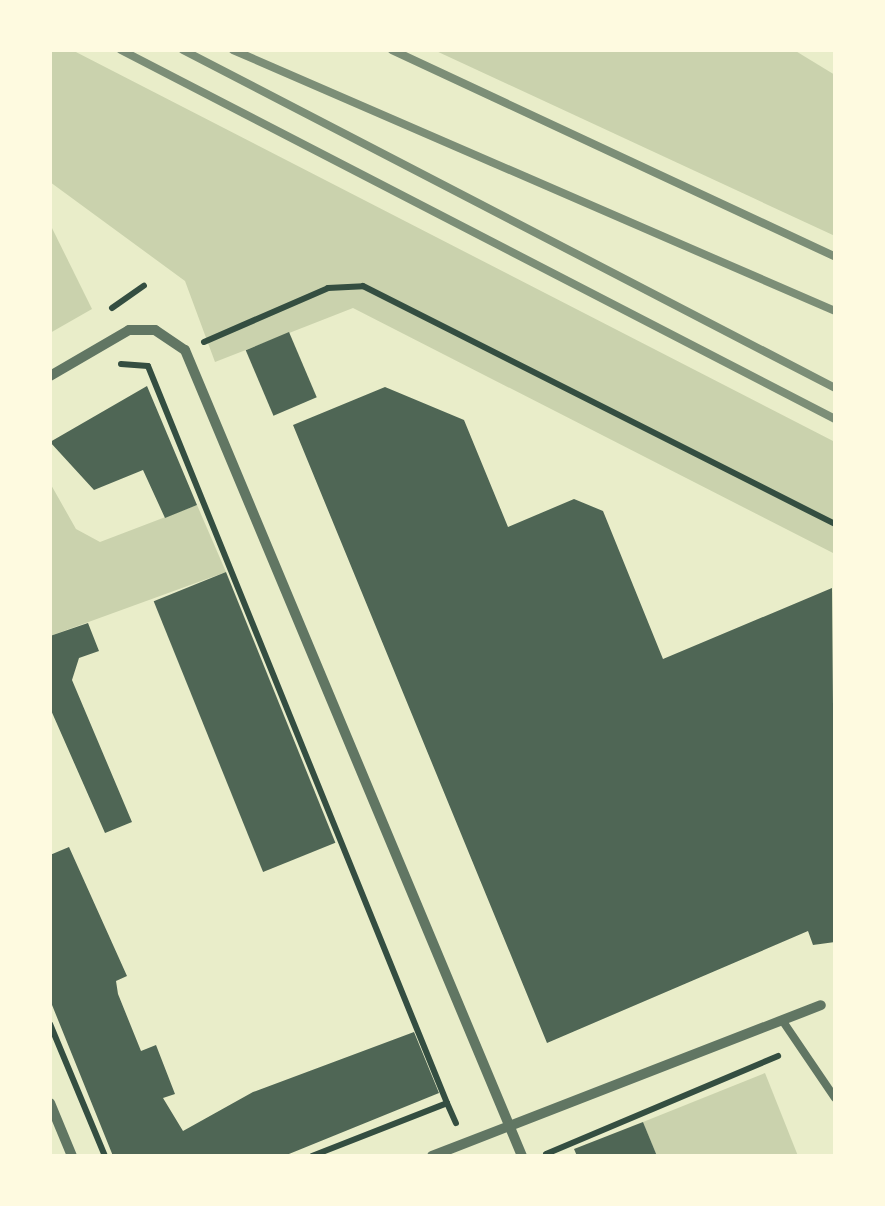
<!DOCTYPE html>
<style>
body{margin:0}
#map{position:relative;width:885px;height:1206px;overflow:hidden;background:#e9edc9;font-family:"Times New Roman",serif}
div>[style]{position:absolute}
.green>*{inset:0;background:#cad2ad}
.building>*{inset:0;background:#4f6655;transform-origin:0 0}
.path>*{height:6px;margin:-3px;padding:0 3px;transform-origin:3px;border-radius:3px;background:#344e41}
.service>*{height:8px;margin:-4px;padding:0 4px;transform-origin:4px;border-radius:4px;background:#617663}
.minor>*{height:10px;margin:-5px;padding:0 5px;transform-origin:5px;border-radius:5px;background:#617663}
.rail>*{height:8px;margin:-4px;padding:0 4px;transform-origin:4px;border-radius:4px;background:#7c8e77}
span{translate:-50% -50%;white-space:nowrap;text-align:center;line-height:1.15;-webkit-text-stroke:8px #fefae0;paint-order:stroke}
.frame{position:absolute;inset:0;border:52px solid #fefae0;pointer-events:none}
</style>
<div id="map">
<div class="green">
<div style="clip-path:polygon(50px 50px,72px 50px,835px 442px,835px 554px,353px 308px,215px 362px,185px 281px,50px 182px)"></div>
<div style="clip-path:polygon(434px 50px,794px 50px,835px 75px,835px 236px)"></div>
<div style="clip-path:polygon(50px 224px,92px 309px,50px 333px)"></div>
<div style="clip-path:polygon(50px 483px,76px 529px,100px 542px,197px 505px,226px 572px,50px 636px)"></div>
<div style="clip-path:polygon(765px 1073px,798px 1156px,657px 1156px,643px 1122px)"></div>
</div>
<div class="building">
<div style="left:289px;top:332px;width:71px;height:47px;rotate:67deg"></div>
<div style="clip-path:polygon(147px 386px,197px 505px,165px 518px,143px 470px,94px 490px,50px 442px)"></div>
<div style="clip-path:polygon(385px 387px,464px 420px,508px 527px,574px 499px,603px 511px,663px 659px,832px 588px,835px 942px,813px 945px,808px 931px,547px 1043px,293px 425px)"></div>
<div style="left:226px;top:572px;width:292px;height:78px;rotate:68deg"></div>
<div style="clip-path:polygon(88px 623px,99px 651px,79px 658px,72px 680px,132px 822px,105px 833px,50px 708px,50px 636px)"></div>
<div style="clip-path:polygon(69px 847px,127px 976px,116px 981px,118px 994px,141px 1051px,156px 1045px,175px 1094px,163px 1098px,183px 1131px,253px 1092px,414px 1032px,439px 1093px,284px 1156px,113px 1156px,50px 1000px,50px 855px)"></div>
<div style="clip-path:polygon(643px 1122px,657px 1156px,577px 1156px,574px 1149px)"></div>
</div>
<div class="path">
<div style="left:112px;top:308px;width:39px;rotate:-35deg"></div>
<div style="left:204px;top:342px;width:135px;rotate:-23.5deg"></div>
<div style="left:328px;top:288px;width:35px;rotate:-3deg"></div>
<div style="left:363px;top:286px;width:529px;rotate:26.76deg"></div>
<div style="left:121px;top:364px;width:27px;rotate:4deg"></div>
<div style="left:148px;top:366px;width:795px;rotate:67.92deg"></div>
<div style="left:50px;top:1024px;width:143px;rotate:67.4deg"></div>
<div style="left:546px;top:1154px;width:252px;rotate:-22.9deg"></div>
<div style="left:312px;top:1156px;width:145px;rotate:-21.4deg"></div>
<div style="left:447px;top:1103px;width:22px;rotate:66deg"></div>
</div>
<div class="service">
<div style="left:782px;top:1020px;width:94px;rotate:55.8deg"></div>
</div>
<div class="minor">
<div style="left:50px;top:376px;width:91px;rotate:-30.2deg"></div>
<div style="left:129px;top:330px;width:26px"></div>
<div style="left:155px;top:330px;width:36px;rotate:34deg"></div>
<div style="left:185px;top:350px;width:874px;rotate:67.31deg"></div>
<div style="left:50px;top:1103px;width:57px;rotate:67.5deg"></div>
<div style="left:432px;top:1156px;width:417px;rotate:-21.2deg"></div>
</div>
<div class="rail">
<div style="left:121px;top:50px;width:804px;rotate:27.33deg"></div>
<div style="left:183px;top:50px;width:734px;rotate:27.4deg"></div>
<div style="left:233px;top:50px;width:656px;rotate:23.44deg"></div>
<div style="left:392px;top:50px;width:489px;rotate:25deg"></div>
</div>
<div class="frame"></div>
</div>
